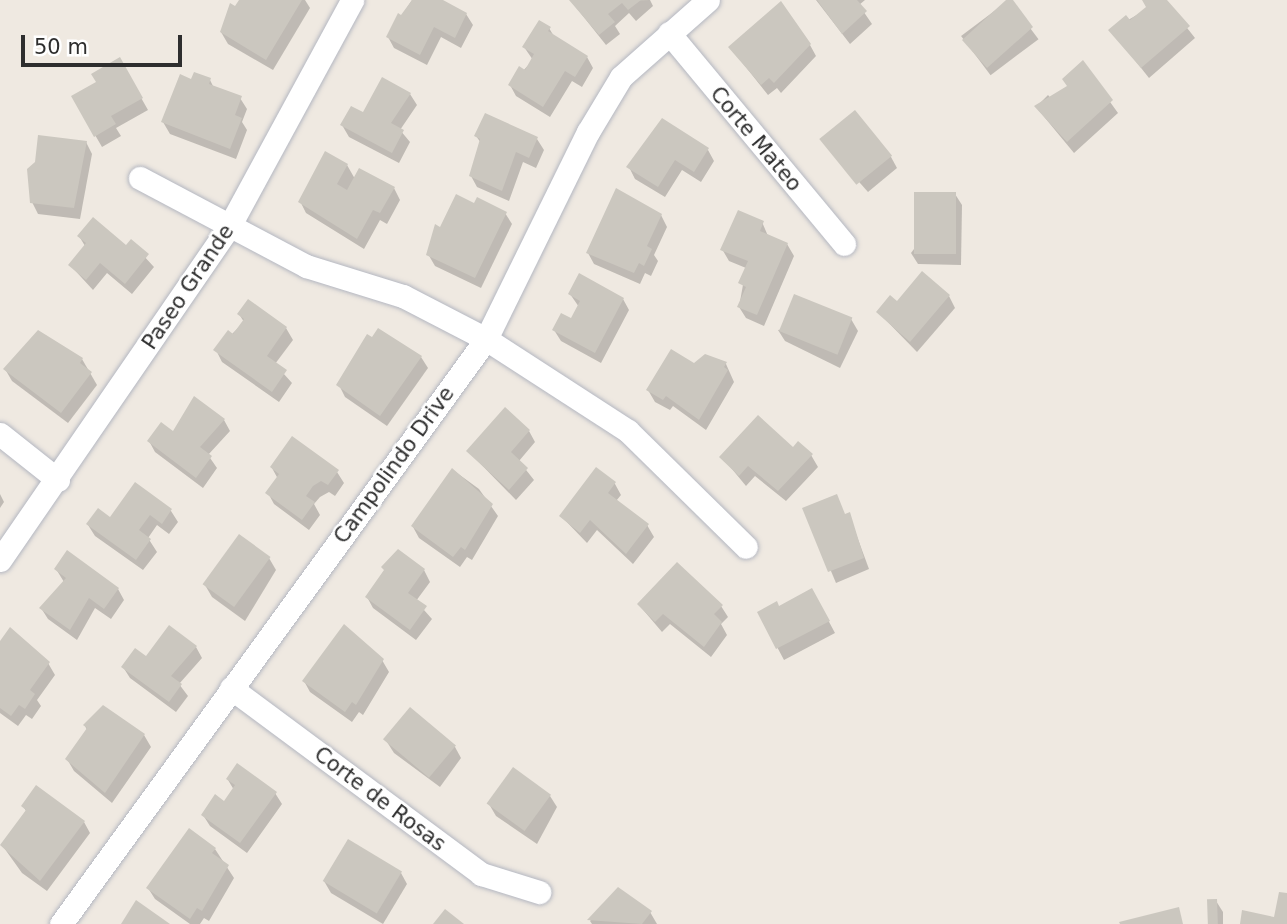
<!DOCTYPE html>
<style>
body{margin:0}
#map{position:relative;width:1287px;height:924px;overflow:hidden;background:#efe9e1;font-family:"DejaVu Sans",sans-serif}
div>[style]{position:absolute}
.shadow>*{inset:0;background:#0003;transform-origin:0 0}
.building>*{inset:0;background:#cbc7bf;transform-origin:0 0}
.roads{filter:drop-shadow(0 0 2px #b4b7c1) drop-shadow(0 0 2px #b4b7c1)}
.minor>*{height:23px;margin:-11.5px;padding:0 11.5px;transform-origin:11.5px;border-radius:11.5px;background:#fff}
span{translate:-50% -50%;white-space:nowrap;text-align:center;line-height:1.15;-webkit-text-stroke:5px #fff;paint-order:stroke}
.street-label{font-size:21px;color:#2e2e2e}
.scale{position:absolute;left:21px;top:35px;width:161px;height:32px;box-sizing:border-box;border:4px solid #2e2e2e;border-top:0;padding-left:9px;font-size:21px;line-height:24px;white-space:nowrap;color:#2e2e2e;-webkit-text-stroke:5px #fff;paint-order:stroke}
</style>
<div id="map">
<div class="shadow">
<div style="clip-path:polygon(241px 0,305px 0,310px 8px,273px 70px,228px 44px,221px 32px)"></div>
<div style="clip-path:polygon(412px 0,439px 0,466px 14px,473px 25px,461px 48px,441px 37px,427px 65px,394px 48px,388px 37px)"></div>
<div style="clip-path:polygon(650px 0,653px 6px,636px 21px,629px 13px,615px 26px,620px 34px,606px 45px,571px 1px)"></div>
<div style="clip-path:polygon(816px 0,865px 0,859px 5px,872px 24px,850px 44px)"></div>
<div style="left:1009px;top:0;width:49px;height:60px;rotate:53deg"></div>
<div style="clip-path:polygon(1144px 0,1165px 0,1195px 38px,1149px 78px,1111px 30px,1147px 9px)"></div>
<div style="clip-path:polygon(549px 28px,555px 38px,587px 57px,593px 68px,582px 87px,572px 81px,550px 117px,516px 96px,510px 85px,533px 60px,524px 47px)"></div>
<div style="clip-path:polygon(810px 45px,816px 56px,781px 93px,777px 88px,768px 95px,730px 47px)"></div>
<div style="clip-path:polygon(119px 59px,148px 110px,116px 128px,121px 136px,102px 147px,73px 97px,98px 83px)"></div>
<div style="clip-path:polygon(1082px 63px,1118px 113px,1074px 153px,1036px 107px,1048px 95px,1053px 101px,1068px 87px)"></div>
<div style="clip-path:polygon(210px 80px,214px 88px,240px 98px,247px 109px,242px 122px,247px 130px,236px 159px,170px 134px,163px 122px,192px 81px)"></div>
<div style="clip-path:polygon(410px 94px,417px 105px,400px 130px,410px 142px,399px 163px,349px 137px,342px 125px)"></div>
<div style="clip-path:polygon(476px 136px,537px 139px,544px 150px,536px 168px,523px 162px,509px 201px,477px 187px,471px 176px,481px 143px)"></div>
<div style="clip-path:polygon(821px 139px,891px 157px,897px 168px,868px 192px)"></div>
<div style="clip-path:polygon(86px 142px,92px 154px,80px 219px,38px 214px,32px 202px,29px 170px)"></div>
<div style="clip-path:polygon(708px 150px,714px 161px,701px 182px,682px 170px,665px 197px,635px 179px,629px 167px)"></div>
<div style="clip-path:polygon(347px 165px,355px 179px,394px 188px,400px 200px,387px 224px,380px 220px,364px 249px,306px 213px,300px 201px)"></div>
<div style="clip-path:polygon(955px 194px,962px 205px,961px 265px,918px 264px,911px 253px)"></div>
<div style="clip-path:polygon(475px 206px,505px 213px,512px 224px,481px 288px,435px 266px,428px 254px,441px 229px)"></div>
<div style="clip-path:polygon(661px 215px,667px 227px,654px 255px,658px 261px,651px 276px,645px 273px,640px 284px,594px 264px,588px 253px)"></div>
<div style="clip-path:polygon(762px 222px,768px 236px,787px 244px,794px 256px,764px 326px,746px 318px,739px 307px,746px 268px,729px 261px,722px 249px)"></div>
<div style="clip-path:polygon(79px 236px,126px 247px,131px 242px,154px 267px,132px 294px,107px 273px,93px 290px,70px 265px,85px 246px)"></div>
<div style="clip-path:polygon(570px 294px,623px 299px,629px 310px,601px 363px,561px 341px,554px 330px,572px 320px,579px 307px)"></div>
<div style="clip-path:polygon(949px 296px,955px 308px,917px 352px,878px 312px,897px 303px)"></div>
<div style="clip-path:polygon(239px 314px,286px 328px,293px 340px,275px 364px,292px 383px,279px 402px,222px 362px,216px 350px,244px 322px)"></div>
<div style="clip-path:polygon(851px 319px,858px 331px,840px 368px,785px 341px,778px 330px)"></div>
<div style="clip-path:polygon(421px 357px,428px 368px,387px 426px,345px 397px,339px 385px)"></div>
<div style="clip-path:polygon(82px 359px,97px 385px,68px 423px,12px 381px,5px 369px)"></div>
<div style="clip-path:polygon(718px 359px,726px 364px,734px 382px,706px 430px,673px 406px,670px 410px,655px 402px,648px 390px)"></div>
<div style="clip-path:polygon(194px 398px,224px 420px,230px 431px,208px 455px,217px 468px,203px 488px,155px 452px,149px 441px,174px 434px)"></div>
<div style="clip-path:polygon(529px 431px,535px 442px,519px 461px,534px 480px,516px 500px,468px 451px)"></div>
<div style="clip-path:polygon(793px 450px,811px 455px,818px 467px,786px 501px,755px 476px,746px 486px,722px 457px)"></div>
<div style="clip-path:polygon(272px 468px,337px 472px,344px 483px,335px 496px,329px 492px,320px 497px,314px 504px,320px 515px,309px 530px,274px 504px,268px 493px,278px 479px)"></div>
<div style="clip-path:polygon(596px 469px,615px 484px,621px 495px,616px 501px,647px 525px,654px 537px,633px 564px,597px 530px,587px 543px,561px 516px)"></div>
<div style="clip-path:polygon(453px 470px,479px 489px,498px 516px,472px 560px,467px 557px,460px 567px,419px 538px,413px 527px)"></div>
<div style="clip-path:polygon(135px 485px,171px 511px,178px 522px,169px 534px,157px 525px,148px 538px,157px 552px,143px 570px,95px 536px,88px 525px,111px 519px)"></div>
<div style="clip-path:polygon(0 494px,4px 502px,0 508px)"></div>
<div style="clip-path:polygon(805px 509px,849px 515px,869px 569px,836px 583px)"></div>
<div style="clip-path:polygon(397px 551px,424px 570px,430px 582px,416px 601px,432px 619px,416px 640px,373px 608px,367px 597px)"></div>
<div style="clip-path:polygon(269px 558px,276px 570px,245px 621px,212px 597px,205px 585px)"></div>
<div style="clip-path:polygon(56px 569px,118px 589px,124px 600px,111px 619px,95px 608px,77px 640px,48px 619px,41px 608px,64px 582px)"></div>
<div style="clip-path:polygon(812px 590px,835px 633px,784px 660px,759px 613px,779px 608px)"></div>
<div style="clip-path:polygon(639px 605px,721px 606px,728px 617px,721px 624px,727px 635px,711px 657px,670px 624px,662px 632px)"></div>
<div style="clip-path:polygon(0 644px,48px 663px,55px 675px,37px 700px,41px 706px,32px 719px,26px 715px,18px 726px,0 713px)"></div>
<div style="clip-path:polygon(196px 647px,202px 658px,179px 684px,188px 696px,176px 712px,130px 678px,123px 667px)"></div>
<div style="clip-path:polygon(382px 660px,389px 672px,363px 715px,359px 712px,352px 722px,310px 692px,304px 681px)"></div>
<div style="clip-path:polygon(103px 707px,144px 735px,151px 747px,112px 803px,74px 771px,67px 759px,87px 730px,85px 726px)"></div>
<div style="clip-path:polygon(387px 742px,455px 747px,461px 758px,440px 787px,394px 753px)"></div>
<div style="clip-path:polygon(228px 780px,275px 793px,282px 804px,247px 853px,210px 826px,203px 815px,225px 803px,234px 790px)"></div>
<div style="clip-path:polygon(550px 796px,557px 807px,537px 844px,496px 816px,489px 804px)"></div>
<div style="clip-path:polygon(23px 806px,84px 822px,90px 833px,47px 891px,22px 873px,2px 845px,26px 811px)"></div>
<div style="clip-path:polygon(215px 849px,234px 878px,209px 921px,204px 918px,200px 924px,190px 924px,155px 899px,148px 888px)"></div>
<div style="clip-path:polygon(401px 873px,407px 884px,383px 924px,331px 893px,324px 881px)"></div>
<div style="clip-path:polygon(619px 889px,650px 912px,657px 924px,592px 924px,590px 921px)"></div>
<div style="clip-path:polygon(1216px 901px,1223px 912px,1223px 924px,1210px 924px)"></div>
</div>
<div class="building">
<div style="clip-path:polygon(239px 0,302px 0,266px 60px,220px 32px,230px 3px,235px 6px)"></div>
<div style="clip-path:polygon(412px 0,443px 0,467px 13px,455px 38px,434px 27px,420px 55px,386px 37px,398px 13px,401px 15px)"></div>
<div style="clip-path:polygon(569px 0,641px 0,628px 10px,622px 3px,608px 14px,615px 22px,599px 35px)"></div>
<div style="clip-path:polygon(817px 0,857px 0,867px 11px,842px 34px)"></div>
<div style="clip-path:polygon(1006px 0,1013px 0,1033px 27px,987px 68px,962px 40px)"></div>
<div style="clip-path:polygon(1142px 0,1167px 0,1190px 26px,1141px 68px,1108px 30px,1126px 15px,1130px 20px,1146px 7px)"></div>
<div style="clip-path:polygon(781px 1px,811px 44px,774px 83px,769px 78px,761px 85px,728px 47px)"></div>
<div style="clip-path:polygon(539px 20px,551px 27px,548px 31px,588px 56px,575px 77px,565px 71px,543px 107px,508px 85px,519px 66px,525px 70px,534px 54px,522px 47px)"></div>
<div style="clip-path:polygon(120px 57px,143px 98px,111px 116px,116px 124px,94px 137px,71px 96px,96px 82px,91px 74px)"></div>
<div style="clip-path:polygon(1083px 60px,1113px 100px,1067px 142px,1034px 106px,1067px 86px,1062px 79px)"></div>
<div style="clip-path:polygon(194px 72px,211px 78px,209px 84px,242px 96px,235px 115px,242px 118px,230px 149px,161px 122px,180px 74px,191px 79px)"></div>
<div style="clip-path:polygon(382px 77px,411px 93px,391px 123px,404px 130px,392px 153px,340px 125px,351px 106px,363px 112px)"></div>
<div style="left:855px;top:110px;width:59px;height:46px;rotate:51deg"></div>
<div style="clip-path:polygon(485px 113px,538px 137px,529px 158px,516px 152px,502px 191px,469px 176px,480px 139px,474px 136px)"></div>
<div style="clip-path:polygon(662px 118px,709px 148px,694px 172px,675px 160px,658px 187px,626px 167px)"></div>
<div style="clip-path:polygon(38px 135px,87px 141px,74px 208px,30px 203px,27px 169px,35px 162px)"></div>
<div style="clip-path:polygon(325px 151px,348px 164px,337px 184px,347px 190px,359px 168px,395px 187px,380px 213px,373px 210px,357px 239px,298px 202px)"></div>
<div style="clip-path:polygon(616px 188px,662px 214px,647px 246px,652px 249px,644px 266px,639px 263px,634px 273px,586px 253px)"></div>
<div style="left:914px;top:192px;width:42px;height:62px"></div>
<div style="clip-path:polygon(456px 194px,474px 203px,477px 197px,507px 212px,475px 278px,426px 255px,435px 224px,440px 227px)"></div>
<div style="clip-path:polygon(738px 210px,764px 221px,760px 231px,788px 243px,757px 315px,737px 307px,746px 287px,738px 283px,748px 261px,720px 250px)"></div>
<div style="clip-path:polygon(93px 217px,126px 245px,131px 239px,149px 254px,125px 284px,100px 263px,86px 280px,68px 265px,86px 243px,77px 236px)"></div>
<div style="clip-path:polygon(922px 271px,950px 295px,910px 342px,876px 312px,890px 295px,897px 301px)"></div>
<div style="clip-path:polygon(579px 273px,624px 298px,595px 353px,552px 330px,561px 313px,571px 318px,580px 301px,568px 294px)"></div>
<div style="left:794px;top:294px;width:63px;height:40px;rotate:22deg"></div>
<div style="clip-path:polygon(248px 299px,287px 327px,267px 356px,287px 370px,272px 392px,213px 350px,228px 330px,233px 334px,244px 319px,237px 314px)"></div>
<div style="clip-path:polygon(378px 328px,422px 356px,380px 416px,336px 385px,367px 334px,372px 337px)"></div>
<div style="clip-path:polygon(38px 330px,83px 358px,80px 363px,92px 372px,61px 413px,3px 369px)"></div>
<div style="clip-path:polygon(671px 349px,694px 363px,705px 354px,727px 362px,724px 367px,728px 370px,699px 420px,666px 396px,663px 400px,646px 390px)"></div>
<div style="clip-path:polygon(194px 396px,225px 419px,200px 447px,212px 456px,196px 478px,147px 441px,161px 422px,173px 431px)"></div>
<div style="clip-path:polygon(505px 407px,530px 430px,511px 452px,528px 468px,509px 490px,466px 451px)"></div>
<div style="clip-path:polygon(758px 415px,793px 447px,798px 441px,813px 454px,778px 491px,748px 466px,739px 476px,719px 457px)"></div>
<div style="clip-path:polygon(292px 436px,339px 470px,328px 485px,321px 481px,313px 486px,306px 496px,315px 502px,302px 520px,265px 493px,279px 474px,270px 467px)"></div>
<div style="clip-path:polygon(596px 467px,616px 482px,608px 493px,649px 524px,626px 554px,590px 520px,580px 533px,559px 516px)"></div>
<div style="clip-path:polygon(452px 468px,493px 504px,465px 550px,461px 547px,453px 557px,411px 526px)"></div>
<div style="clip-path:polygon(135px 482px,172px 509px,162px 524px,150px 515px,139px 530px,151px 539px,136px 560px,86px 524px,98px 508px,110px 517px)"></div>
<div style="clip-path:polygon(837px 494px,845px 514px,850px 512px,864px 558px,828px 572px,802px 508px)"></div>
<div style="left:239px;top:534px;width:39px;height:62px;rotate:36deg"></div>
<div style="clip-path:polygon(398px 549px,425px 569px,408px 593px,427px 606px,410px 630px,365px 597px,384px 570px,381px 567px)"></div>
<div style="clip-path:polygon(67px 550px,119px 588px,104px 609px,89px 598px,70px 630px,39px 608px,66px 578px,54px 569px)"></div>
<div style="clip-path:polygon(677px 562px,723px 605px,714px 614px,722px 622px,704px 647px,663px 614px,655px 622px,637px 604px)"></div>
<div style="clip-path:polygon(812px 588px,830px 621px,776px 649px,757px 612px,777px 601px,779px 606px)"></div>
<div style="clip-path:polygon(344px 624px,384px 659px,356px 705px,352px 702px,345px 712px,302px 681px)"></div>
<div style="clip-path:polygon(169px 625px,197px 646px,171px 676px,182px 684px,169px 702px,121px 667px,135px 648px,146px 656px)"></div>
<div style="clip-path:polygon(10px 627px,50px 662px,30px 690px,35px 694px,25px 709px,19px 705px,11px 716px,0 708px,0 641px)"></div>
<div style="clip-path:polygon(103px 705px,145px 734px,105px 793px,65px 759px,87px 728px,83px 725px)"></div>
<div style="left:410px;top:707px;width:60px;height:42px;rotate:40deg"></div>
<div style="clip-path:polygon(237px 763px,277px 792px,240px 843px,201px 815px,215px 794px,224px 801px,235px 785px,226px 779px)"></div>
<div style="left:513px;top:767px;width:47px;height:45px;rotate:36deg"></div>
<div style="clip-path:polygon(36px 785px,85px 821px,40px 881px,0 845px,26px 810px,21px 806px)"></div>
<div style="clip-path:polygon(189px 828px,216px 848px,212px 853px,229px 865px,202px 911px,197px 908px,190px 919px,146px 888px)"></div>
<div style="left:348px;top:839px;width:63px;height:49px;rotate:31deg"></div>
<div style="clip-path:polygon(618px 887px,652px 911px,642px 924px,587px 920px)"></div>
<div style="clip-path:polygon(1279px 892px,1287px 893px,1287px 924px,1240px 924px,1242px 910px,1274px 917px)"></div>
<div style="left:1217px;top:899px;width:25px;height:10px;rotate:88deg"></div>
<div style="clip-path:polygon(136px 900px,170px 924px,121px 924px)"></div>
<div style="clip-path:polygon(1179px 907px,1183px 924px,1120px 924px,1119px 922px)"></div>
<div style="clip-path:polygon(445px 909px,464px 924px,433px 924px)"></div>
</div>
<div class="roads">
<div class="minor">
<div style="left:669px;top:33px;width:274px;rotate:50.3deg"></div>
<div style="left:140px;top:178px;width:188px;rotate:27.9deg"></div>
<div style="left:306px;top:266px;width:102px;rotate:17.2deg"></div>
<div style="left:403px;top:296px;width:93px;rotate:27.4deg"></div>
<div style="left:486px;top:339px;width:169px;rotate:32.9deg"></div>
<div style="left:628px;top:431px;width:165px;rotate:44.5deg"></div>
<div style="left:0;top:434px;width:74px;rotate:38.4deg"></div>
<div style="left:0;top:560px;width:404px;rotate:-55.5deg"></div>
<div style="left:229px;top:227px;width:258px;rotate:-61.5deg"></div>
<div style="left:231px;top:688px;width:312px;rotate:36.6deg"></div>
<div style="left:481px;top:874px;width:61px;rotate:17.2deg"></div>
<div style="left:61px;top:924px;width:723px;rotate:-54deg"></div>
<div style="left:486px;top:339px;width:231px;rotate:-63.8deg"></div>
<div style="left:588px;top:132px;width:64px;rotate:-59deg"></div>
<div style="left:621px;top:77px;width:116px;rotate:-41.5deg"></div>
</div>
</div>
<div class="street-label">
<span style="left:756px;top:139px;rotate:50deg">Corte Mateo</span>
<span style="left:188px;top:287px;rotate:-56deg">Paseo Grande</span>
<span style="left:394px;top:465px;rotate:-54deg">Campolindo Drive</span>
<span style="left:380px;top:799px;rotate:37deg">Corte de Rosas</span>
</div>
<div class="scale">50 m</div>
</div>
